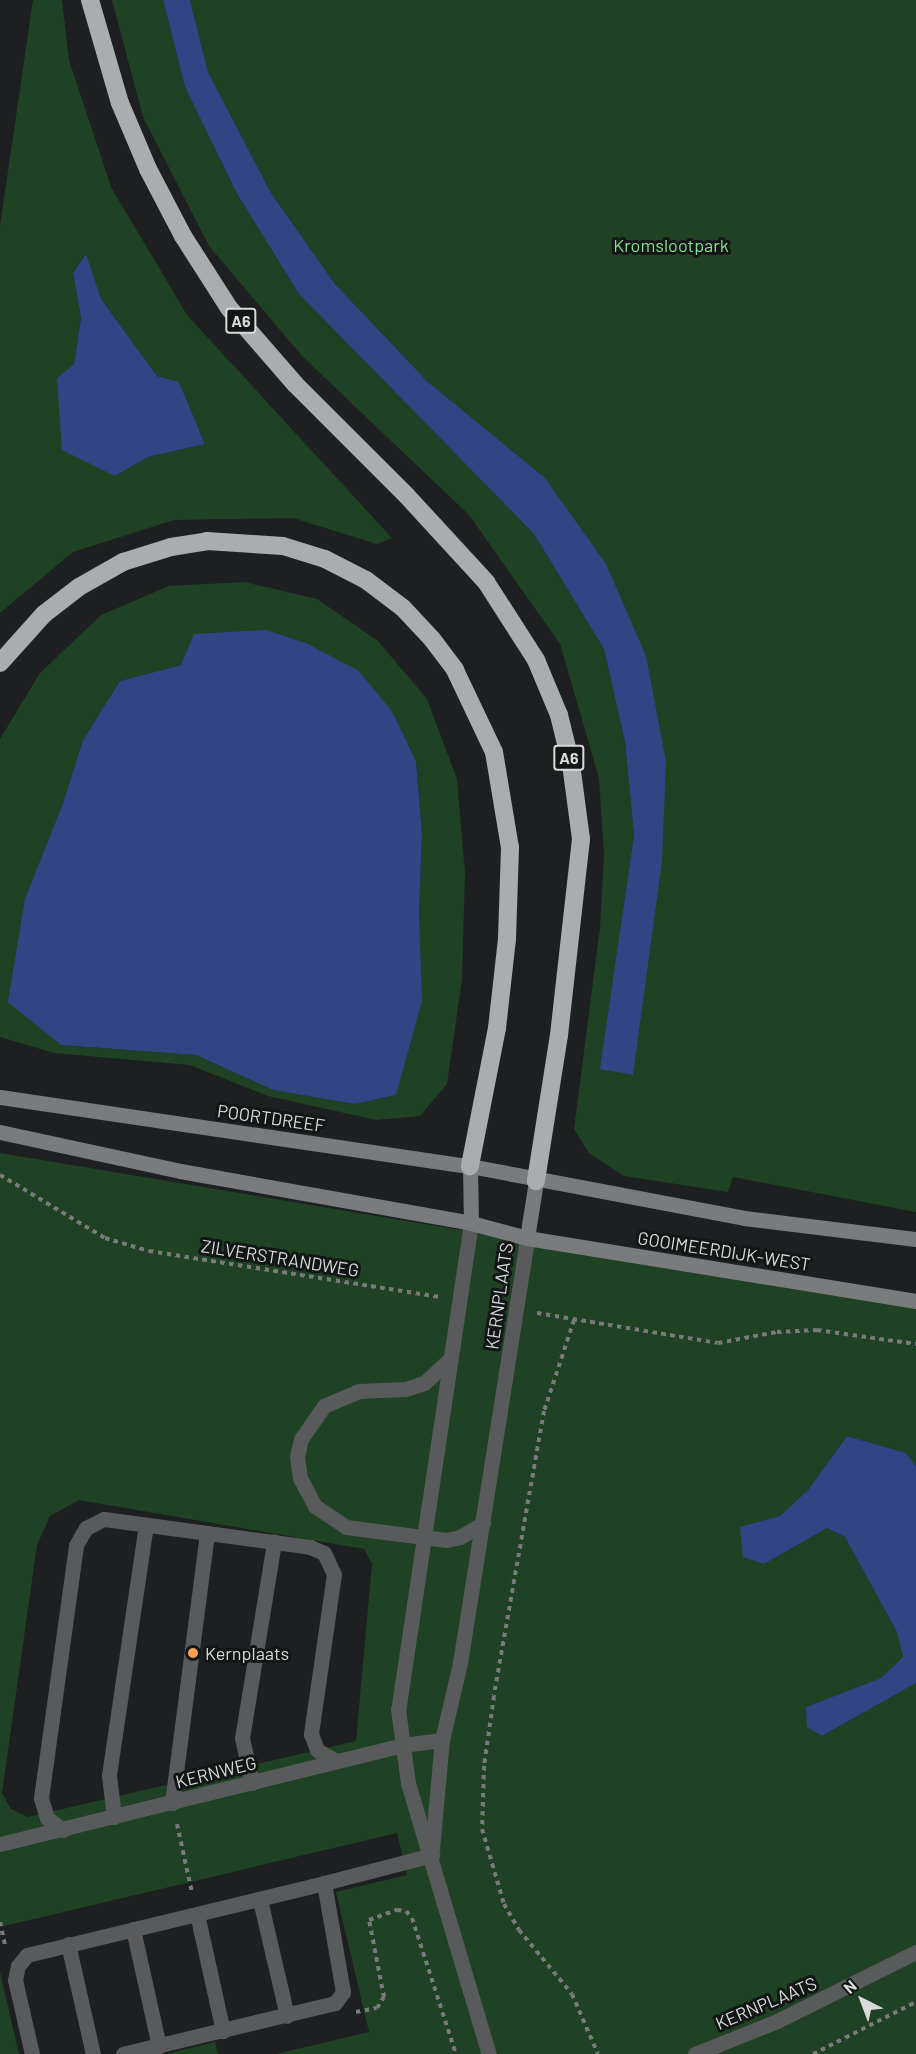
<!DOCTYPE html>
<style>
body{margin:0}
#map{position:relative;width:916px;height:2054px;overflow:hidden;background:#1d1f20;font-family:Barlow,sans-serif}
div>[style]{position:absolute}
.green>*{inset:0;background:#1f4224}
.water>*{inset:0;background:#314585}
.path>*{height:4px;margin-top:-2px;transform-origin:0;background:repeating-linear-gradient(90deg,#787a7b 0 4.5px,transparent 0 9px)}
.lane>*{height:15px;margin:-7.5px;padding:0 7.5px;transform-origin:7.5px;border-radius:7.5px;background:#595a5b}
.street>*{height:15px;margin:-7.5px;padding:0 7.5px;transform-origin:7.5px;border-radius:7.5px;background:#595a5b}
.secondary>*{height:15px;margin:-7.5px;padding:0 7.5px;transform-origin:7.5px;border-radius:7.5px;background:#7a7b7d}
.highway>*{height:18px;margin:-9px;padding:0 9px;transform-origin:9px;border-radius:9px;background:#aaadaf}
.dots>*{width:16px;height:16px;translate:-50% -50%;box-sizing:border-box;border:3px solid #131616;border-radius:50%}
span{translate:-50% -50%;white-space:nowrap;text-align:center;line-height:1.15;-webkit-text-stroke:6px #131616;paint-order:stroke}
.shield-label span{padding:2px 4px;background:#131616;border:2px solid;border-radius:4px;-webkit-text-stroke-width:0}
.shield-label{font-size:16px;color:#d9dbdb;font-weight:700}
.park-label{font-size:18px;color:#85df90}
.street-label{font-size:18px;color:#d9dbdb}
.poi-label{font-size:18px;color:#d9dbdb}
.left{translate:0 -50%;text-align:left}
.north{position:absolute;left:832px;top:1970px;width:60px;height:60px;-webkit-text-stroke:4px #131616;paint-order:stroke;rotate:318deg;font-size:16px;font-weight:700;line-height:24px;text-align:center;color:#d9dbdb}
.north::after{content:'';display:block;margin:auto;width:21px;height:27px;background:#d9dbdb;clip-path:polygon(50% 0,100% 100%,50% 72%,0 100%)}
</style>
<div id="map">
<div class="green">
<div style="clip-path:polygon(evenodd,33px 0,62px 0,69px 60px,111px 187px,187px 315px,392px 538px,377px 544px,293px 518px,174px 520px,73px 552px,0 613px,0 226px,33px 0,85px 254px,101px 299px,157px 376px,179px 382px,205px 444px,148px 457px,115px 476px,57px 378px,74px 364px,81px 318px,73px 273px,85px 254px)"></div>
<div style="clip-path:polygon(112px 0,163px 0,185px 87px,236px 192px,299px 294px,534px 534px,604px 649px,625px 742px,634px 835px,601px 1068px,633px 1075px,666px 762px,544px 477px,428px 382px,335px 284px,271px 193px,208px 72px,190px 0,916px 0,916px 1212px,733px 1177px,728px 1192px,624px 1176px,589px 1153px,574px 1129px,600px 928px,604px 854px,599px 778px,560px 644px,469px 515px,303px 357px,209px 246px,143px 117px)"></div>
<div style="clip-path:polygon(evenodd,244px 582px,317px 599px,378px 641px,427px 699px,457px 779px,465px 873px,462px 979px,447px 1084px,420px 1116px,376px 1120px,268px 1096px,190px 1065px,54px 1053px,0 1037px,0 739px,40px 673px,101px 615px,169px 586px,244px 582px,181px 665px,393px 713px,416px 761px,422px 835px,419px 915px,396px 1095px,355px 1104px,273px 1090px,196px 1055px,61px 1045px,62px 806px,83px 740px,120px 681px,181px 665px)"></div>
<div style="clip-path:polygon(evenodd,0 1153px,916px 1306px,916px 1466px,906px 1453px,847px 1436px,808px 1490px,780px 1516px,740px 1528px,764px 1564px,827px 1528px,845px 1537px,897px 1632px,903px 1657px,881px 1678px,806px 1707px,822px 1736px,916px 1683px,916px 2054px,276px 2054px,369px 2032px,336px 1892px,407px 1875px,397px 1833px,0 1927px,0 1153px,79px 1500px,364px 1549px,372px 1564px,356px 1741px,28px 1817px,11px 1809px,2px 1793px,37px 1545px,50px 1516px,79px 1500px)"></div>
<div style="clip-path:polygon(0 1972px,19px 2054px,0 2054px)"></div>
<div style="clip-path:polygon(215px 2042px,218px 2054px,165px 2054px)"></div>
</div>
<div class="water">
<div style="clip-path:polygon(163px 0,190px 0,208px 72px,271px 193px,335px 284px,428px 382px,544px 477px,606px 564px,646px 656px,666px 762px,662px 861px,633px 1075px,600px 1069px,634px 835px,625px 742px,604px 649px,534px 534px,299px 294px,236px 192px,185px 87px)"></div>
<div style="clip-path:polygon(86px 254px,101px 299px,157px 376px,179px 382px,205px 444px,148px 457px,115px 476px,62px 450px,57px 378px,74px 364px,81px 318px,73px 273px)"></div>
<div style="clip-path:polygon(266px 630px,306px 643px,359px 671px,393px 713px,416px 761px,422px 835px,419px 915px,422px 1001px,396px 1095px,355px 1104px,273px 1090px,196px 1055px,61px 1045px,8px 1002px,25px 899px,62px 806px,83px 740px,120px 681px,181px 665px,194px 634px)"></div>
<div style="clip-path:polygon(847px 1436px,906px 1453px,916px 1466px,916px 1683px,822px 1736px,807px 1727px,806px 1707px,881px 1678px,903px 1657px,897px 1632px,845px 1537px,827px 1528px,764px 1564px,743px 1557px,740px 1527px,780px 1516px,808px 1490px)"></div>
</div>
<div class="path">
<div style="left:0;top:1175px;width:122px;rotate:31deg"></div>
<div style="left:105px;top:1238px;width:46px;rotate:16.5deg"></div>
<div style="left:149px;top:1251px;width:293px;rotate:9deg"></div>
<div style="left:537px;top:1313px;width:183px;rotate:9.4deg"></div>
<div style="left:718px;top:1343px;width:60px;rotate:-10.6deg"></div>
<div style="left:777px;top:1332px;width:40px;rotate:-2.9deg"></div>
<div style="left:817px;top:1330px;width:100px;rotate:8deg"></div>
<div style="left:574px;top:1320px;width:96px;rotate:108.2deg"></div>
<div style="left:544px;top:1411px;width:289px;rotate:100deg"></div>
<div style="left:494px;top:1696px;width:71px;rotate:98.1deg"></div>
<div style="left:484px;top:1766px;width:63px;rotate:91.8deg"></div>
<div style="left:482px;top:1829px;width:78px;rotate:73.7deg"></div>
<div style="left:504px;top:1904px;width:30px;rotate:60deg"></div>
<div style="left:519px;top:1930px;width:83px;rotate:50.4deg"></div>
<div style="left:572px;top:1994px;width:65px;rotate:66.6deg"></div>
<div style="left:177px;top:1824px;width:71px;rotate:77.7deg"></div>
<div style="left:0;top:1922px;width:25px;rotate:78deg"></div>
<div style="left:356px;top:2012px;width:21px;rotate:-11deg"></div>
<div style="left:377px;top:2008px;width:13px;rotate:-58deg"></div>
<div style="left:384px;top:1997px;width:78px;rotate:-101deg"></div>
<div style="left:369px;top:1920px;width:30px;rotate:-20deg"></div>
<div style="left:397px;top:1910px;width:9px;rotate:6deg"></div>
<div style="left:406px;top:1911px;width:9px;rotate:49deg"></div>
<div style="left:412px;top:1918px;width:143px;rotate:72.1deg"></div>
<div style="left:813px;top:2054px;width:115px;rotate:-26.8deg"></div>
</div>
<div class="lane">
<div style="left:451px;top:1358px;width:37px;rotate:137deg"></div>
<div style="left:424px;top:1383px;width:19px;rotate:162deg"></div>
<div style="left:406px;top:1389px;width:47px;rotate:177.6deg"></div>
<div style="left:359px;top:1391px;width:38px;rotate:157deg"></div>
<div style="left:324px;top:1406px;width:40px;rotate:124.9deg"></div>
<div style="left:301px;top:1439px;width:18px;rotate:103deg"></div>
<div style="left:297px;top:1457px;width:21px;rotate:82deg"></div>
<div style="left:300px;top:1478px;width:32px;rotate:62deg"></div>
<div style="left:315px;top:1506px;width:37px;rotate:34deg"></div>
<div style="left:346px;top:1527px;width:101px;rotate:7.4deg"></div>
<div style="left:446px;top:1540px;width:14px;rotate:-12deg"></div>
<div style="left:460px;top:1537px;width:27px;rotate:-31deg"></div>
<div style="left:252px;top:1783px;width:46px;rotate:-102.5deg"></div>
<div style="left:242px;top:1738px;width:199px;rotate:-80.7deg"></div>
<div style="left:172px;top:1803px;width:272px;rotate:-82.6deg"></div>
<div style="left:114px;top:1817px;width:42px;rotate:-96.8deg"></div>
<div style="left:109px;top:1775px;width:253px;rotate:-81.6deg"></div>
<div style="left:63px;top:1830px;width:20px;rotate:-143deg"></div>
<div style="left:47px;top:1818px;width:21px;rotate:-107deg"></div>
<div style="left:41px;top:1798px;width:255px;rotate:-82.1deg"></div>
<div style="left:76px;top:1545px;width:20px;rotate:-60deg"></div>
<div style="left:86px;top:1528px;width:20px;rotate:-27deg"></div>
<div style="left:104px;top:1519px;width:208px;rotate:7.7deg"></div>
<div style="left:310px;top:1547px;width:15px;rotate:23deg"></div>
<div style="left:324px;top:1553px;width:23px;rotate:65deg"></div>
<div style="left:334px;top:1574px;width:162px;rotate:98.2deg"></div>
<div style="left:311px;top:1734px;width:17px;rotate:69deg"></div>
<div style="left:317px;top:1750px;width:22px;rotate:30deg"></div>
<div style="left:324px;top:1883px;width:112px;rotate:-14.5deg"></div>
<div style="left:260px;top:1900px;width:119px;rotate:76.9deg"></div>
<div style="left:197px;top:1914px;width:120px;rotate:77.5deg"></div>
<div style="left:133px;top:1929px;width:120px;rotate:77.5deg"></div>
<div style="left:68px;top:1944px;width:113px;rotate:77.2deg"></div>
<div style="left:32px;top:2054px;width:76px;rotate:-102.9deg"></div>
<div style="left:15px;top:1980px;width:14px;rotate:-78deg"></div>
<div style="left:18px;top:1966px;width:14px;rotate:-51deg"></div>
<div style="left:27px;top:1955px;width:306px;rotate:-13.6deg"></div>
<div style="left:324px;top:1883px;width:111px;rotate:80.1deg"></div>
<div style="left:343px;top:1992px;width:14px;rotate:126deg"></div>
<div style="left:335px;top:2003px;width:218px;rotate:166.5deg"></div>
</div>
<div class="street">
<div style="left:471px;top:1223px;width:491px;rotate:98.5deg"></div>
<div style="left:398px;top:1709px;width:75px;rotate:82.3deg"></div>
<div style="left:408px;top:1783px;width:283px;rotate:73.4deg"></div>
<div style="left:0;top:1844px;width:414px;rotate:-13.8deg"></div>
<div style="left:402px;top:1745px;width:40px;rotate:-7.1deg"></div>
<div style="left:432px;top:1849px;width:109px;rotate:-84.8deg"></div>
<div style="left:442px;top:1740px;width:79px;rotate:-76.8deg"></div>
<div style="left:460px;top:1663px;width:430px;rotate:-81deg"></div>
<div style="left:695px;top:2054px;width:88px;rotate:-21.9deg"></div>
<div style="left:777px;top:2021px;width:155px;rotate:-26.4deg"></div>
</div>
<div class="secondary">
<div style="left:0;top:1097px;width:475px;rotate:8.4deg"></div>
<div style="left:470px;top:1166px;width:279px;rotate:10.7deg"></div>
<div style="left:744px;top:1218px;width:173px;rotate:7deg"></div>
<div style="left:0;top:1132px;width:184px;rotate:12.2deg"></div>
<div style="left:180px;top:1171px;width:296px;rotate:10.1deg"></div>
<div style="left:471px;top:1223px;width:58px;rotate:15deg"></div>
<div style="left:527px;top:1238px;width:394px;rotate:9.2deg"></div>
<div style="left:470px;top:1166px;width:57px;rotate:89deg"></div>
<div style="left:527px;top:1238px;width:58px;rotate:-81deg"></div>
</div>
<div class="highway">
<div style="left:90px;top:0;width:107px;rotate:73.8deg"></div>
<div style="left:120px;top:103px;width:72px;rotate:67deg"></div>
<div style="left:148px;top:169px;width:76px;rotate:62.4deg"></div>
<div style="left:183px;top:236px;width:85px;rotate:57.4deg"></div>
<div style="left:229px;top:308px;width:101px;rotate:49deg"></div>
<div style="left:295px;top:384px;width:158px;rotate:45deg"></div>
<div style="left:407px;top:496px;width:117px;rotate:47.4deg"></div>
<div style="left:486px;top:582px;width:93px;rotate:57.3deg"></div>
<div style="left:536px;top:660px;width:60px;rotate:67.3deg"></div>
<div style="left:559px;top:715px;width:50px;rotate:76.2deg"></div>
<div style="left:571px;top:764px;width:76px;rotate:82.4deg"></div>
<div style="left:581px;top:839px;width:197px;rotate:96.4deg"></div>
<div style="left:559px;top:1035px;width:148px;rotate:99deg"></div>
<div style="left:0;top:663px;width:66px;rotate:-48.1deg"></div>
<div style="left:44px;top:614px;width:44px;rotate:-37.6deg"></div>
<div style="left:79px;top:587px;width:51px;rotate:-29.6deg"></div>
<div style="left:123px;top:562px;width:50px;rotate:-17.4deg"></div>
<div style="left:171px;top:547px;width:36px;rotate:-9deg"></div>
<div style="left:207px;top:541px;width:76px;rotate:3.8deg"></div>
<div style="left:283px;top:546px;width:44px;rotate:17.2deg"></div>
<div style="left:325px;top:559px;width:46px;rotate:27.1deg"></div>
<div style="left:366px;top:580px;width:46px;rotate:37.1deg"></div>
<div style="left:403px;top:608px;width:42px;rotate:46.9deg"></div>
<div style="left:432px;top:639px;width:39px;rotate:53deg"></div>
<div style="left:455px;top:670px;width:91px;rotate:64.6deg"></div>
<div style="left:494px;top:752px;width:97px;rotate:80.5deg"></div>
<div style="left:510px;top:848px;width:91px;rotate:91.9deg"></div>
<div style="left:507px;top:939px;width:90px;rotate:96.4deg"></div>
<div style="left:497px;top:1028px;width:141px;rotate:101.1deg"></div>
</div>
<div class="dots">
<div style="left:193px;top:1653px;background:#fc9d54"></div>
</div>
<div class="shield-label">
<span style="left:241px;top:321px">A6</span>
<span style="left:569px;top:758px">A6</span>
</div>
<div class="park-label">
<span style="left:671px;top:245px">Kromslootpark</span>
</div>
<div class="street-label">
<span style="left:271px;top:1118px;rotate:8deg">POORTDREEF</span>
<span style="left:724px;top:1251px;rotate:9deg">GOOIMEERDIJK-WEST</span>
<span style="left:280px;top:1258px;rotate:9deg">ZILVERSTRANDWEG</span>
<span style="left:499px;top:1296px;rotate:-82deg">KERNPLAATS</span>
<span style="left:216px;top:1772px;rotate:-14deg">KERNWEG</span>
<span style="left:766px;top:2003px;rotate:-23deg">KERNPLAATS</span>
</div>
<div class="poi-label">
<span class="left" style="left:205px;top:1653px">Kernplaats</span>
</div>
<div class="north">N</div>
</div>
